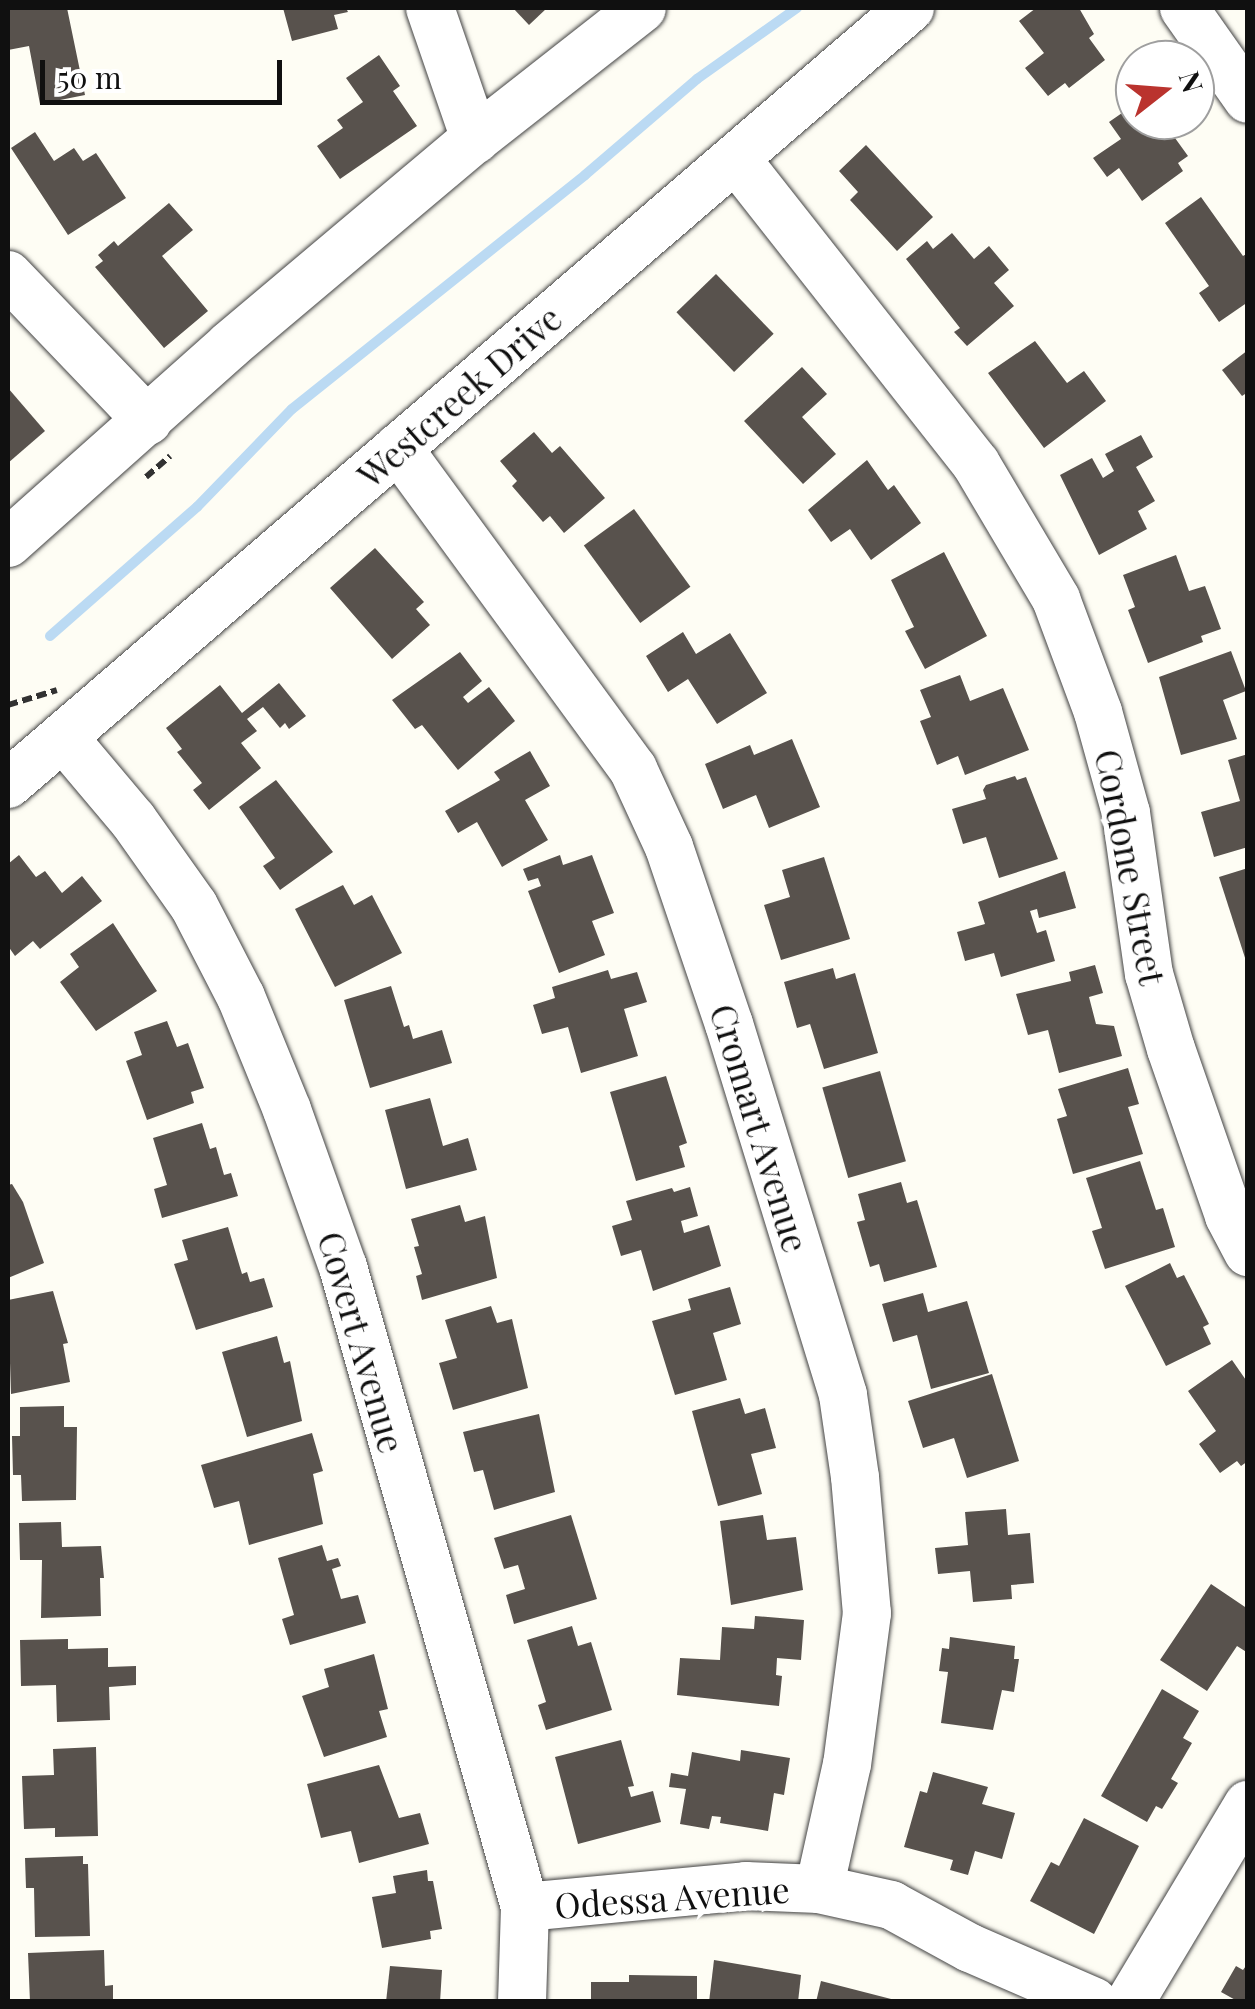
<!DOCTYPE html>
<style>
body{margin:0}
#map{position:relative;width:1255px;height:2009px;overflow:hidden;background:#fefdf4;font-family:"Playfair Display",serif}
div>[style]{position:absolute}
.stream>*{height:10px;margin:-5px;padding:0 5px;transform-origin:5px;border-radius:5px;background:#bbdaf3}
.building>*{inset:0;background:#58524d;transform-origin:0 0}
.path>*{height:6px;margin-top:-3px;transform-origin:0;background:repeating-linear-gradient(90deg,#323232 0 10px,transparent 0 15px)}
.roads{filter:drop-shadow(0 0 2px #434343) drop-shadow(0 0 2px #434343)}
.minor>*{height:48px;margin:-24px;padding:0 24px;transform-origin:24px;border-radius:24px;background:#fff}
span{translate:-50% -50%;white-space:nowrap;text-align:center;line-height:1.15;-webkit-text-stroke:10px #fff;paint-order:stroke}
.street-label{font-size:35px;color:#101010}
.frame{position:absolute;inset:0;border:10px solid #101010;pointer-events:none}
.north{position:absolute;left:1115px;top:40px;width:100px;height:100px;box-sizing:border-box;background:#fff;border:2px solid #9f9f9f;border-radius:50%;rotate:73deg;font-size:28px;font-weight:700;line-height:40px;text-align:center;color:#101010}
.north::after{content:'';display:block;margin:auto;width:35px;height:45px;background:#ba332e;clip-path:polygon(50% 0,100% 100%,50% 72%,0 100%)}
.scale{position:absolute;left:40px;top:60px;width:242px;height:45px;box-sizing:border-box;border:5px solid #101010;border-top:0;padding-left:12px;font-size:30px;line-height:35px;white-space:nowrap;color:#101010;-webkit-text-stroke:8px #fff;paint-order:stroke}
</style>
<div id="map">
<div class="stream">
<div style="left:50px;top:636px;width:196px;rotate:-41.3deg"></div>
<div style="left:197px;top:507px;width:136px;rotate:-45.9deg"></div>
<div style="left:292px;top:409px;width:375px;rotate:-38.6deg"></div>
<div style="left:585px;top:175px;width:148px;rotate:-40.6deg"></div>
<div style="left:697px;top:79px;width:123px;rotate:-35.4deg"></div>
</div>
<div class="building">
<div style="clip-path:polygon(8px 8px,67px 8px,85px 95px,40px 104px,29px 46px,8px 50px)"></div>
<div style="clip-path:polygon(283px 8px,346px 8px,348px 12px,334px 15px,338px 29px,292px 41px)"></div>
<div style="clip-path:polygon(513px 8px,547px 8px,529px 25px)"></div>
<div style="clip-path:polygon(1036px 8px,1079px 8px,1094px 34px,1089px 38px,1105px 60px,1069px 88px,1065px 83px,1048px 96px,1025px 68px,1044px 53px,1019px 21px)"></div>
<div style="clip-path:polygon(379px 55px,400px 86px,393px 91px,417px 126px,340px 179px,317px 146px,343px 128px,337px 120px,363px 102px,346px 78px)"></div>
<div style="clip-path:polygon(1135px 104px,1135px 120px,1162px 120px,1188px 156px,1178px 163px,1183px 171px,1142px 201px,1119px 168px,1107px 177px,1093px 158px,1121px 139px,1109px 122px)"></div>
<div style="clip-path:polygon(35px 132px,54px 161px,74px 148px,83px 161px,96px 153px,126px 198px,68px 235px,11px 148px)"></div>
<div style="clip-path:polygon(866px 145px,933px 217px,897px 251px,850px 200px,858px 192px,839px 171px)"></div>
<div style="clip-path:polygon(1201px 197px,1243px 256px,1248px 253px,1248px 302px,1219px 322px,1199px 293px,1209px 286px,1165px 223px)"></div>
<div style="clip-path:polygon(169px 203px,193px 230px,162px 256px,208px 311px,164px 348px,95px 267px,103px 261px,98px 255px,114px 241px,118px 246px)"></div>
<div style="clip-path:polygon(952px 233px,974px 259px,989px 246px,1009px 270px,994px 283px,1014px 306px,967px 346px,954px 332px,960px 328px,906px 259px,927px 241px,933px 249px)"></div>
<div style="left:716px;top:274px;width:83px;height:55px;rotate:46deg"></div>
<div style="clip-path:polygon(1035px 341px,1067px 383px,1084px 371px,1106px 401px,1044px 448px,988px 373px)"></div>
<div style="clip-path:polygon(1248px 350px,1248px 392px,1242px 396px,1222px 370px)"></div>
<div style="clip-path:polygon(802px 367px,827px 394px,802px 417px,836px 454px,803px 484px,744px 421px)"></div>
<div style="clip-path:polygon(8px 388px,45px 431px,8px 463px)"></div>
<div style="clip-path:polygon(534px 432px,552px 453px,560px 446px,605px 498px,564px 533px,550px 516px,543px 522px,512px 486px,517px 481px,500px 461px)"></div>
<div style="clip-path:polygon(1141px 435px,1153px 457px,1136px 467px,1155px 501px,1138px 511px,1147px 529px,1099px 555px,1060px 475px,1092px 458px,1103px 478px,1114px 471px,1105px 454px)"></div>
<div style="clip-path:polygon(867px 460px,888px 490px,894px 485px,921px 523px,871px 560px,850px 529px,831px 542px,808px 510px)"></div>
<div style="left:634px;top:509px;width:96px;height:62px;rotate:54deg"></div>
<div style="clip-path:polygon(375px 548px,424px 602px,416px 609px,430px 625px,392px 659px,330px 588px)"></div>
<div style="clip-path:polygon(944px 552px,987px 636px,925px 669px,905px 631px,914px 627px,891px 580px)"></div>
<div style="clip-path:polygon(1176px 555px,1189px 591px,1205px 586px,1221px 629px,1201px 636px,1203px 642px,1148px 663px,1128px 610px,1135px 607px,1123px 575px)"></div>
<div style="clip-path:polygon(683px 632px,696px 654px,730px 633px,767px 693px,717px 724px,688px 679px,668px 692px,646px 656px)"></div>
<div style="clip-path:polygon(1231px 651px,1246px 691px,1223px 700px,1237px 739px,1181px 755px,1159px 677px)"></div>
<div style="clip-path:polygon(460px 652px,482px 681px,463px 697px,468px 703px,489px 687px,515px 721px,458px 770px,422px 725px,415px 729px,392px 700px)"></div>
<div style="clip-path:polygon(960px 675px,970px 701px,1003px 688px,1029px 750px,965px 775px,958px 756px,937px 765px,920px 721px,931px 717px,920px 690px)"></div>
<div style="clip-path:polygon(279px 683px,306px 716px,289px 729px,285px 723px,280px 728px,263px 707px,247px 719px,257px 731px,241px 743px,261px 768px,209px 810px,193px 790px,202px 783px,177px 752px,182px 749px,166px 728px,220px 685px,242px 713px)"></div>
<div style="clip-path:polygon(792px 739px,820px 807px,769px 828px,756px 795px,723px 809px,705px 764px,750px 745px,754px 755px)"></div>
<div style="clip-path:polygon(530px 751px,550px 786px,525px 800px,548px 840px,502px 867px,477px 822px,458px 833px,445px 811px,500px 780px,494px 772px)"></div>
<div style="clip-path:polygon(1248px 754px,1248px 847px,1214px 857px,1201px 812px,1240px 801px,1228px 760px)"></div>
<div style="clip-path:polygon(1015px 776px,1017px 780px,1026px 777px,1058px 859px,999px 878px,986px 837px,963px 844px,952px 809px,986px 799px,983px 790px,986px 785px)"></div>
<div style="clip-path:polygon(276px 780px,333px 852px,280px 890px,263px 866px,275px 858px,239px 807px)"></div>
<div style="clip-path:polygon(19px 855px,36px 877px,45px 871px,62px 893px,82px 876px,102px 901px,40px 949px,33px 941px,15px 956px,8px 946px,8px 864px)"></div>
<div style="clip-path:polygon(560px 855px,563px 865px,592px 855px,614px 913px,592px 921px,605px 955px,559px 973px,528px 891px,541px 886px,538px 878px,528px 881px,523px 869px)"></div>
<div style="clip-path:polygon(824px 857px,850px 939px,781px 960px,764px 905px,790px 897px,782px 870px)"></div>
<div style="clip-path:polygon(1248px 868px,1248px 964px,1247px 964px,1219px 877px)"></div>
<div style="clip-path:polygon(1065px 871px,1076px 908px,1039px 918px,1037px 909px,1030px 911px,1037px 933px,1046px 930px,1055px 961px,1001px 977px,994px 953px,965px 961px,957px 932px,985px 924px,978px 902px)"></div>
<div style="clip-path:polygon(343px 885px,354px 905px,372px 895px,402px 953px,335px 987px,295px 909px)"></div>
<div style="clip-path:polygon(113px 923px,157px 991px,96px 1031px,60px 982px,79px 967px,70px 954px)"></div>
<div style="clip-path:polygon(1095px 965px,1103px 993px,1089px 997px,1096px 1024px,1114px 1026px,1122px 1056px,1059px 1073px,1048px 1030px,1028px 1035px,1016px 994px,1071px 981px,1069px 972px)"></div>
<div style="clip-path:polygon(833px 968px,836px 979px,855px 973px,878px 1053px,824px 1069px,810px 1024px,797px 1028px,784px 982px)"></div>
<div style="clip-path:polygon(608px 970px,611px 979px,637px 972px,647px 1002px,624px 1009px,638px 1056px,581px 1073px,568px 1027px,542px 1034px,533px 1005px,555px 998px,552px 987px)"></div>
<div style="clip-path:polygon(391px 986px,404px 1027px,409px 1025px,413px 1039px,442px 1030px,452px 1063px,370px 1088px,344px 1000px)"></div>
<div style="clip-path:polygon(167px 1021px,177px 1047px,188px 1043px,204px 1088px,191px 1092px,194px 1103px,147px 1120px,126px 1061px,142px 1055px,134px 1032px)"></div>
<div style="clip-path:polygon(1128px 1068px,1139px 1104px,1128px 1107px,1143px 1154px,1073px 1174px,1057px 1119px,1067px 1116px,1058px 1089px)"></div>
<div style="left:880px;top:1071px;width:94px;height:60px;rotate:74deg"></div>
<div style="clip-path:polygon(666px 1076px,687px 1143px,679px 1146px,685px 1167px,636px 1181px,610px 1092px)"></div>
<div style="clip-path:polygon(430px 1098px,443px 1146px,468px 1138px,477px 1170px,406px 1189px,385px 1110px)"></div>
<div style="clip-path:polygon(202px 1123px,210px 1149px,216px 1147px,224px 1175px,231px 1173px,238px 1196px,162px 1218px,154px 1189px,167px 1185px,153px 1138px)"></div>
<div style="clip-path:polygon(1140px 1161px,1156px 1210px,1163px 1208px,1175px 1247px,1105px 1269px,1092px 1231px,1102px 1228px,1086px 1178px)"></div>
<div style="clip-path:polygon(901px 1182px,907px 1203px,917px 1200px,937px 1267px,884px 1282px,879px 1264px,870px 1267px,857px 1222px,865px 1220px,858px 1194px)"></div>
<div style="clip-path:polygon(12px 1184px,23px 1202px,44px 1263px,8px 1278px,8px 1185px)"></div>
<div style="clip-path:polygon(690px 1187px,698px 1216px,681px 1221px,684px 1233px,709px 1225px,721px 1266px,653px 1291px,641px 1250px,621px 1256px,612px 1226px,632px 1220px,626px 1201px,672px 1188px,674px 1192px)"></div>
<div style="clip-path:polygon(460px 1205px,465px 1222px,485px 1216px,497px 1278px,422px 1300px,416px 1276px,422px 1274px,414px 1247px,419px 1246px,411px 1219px)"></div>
<div style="clip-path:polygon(228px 1227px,242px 1274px,247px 1272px,250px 1282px,264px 1278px,273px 1307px,196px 1330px,174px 1264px,188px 1260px,182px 1240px)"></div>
<div style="clip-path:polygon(1170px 1263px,1177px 1278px,1184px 1275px,1209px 1324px,1203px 1327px,1211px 1344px,1166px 1366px,1125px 1286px)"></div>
<div style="clip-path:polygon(730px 1287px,741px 1324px,713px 1333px,727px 1380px,675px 1395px,652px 1321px,691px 1310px,688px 1299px)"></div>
<div style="clip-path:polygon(53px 1291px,68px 1343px,63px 1344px,70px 1382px,11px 1394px,8px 1300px)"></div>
<div style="clip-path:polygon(923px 1293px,928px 1312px,967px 1301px,989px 1373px,931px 1389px,917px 1335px,893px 1342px,882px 1304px)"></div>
<div style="clip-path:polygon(491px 1306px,497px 1323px,512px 1319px,528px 1388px,453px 1410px,439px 1363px,457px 1358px,445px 1320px)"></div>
<div style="clip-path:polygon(277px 1336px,284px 1363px,290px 1361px,302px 1421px,247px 1437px,222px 1352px)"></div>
<div style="clip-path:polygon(1232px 1360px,1248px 1383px,1248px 1461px,1241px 1466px,1237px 1461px,1220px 1473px,1199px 1444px,1216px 1431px,1188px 1391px)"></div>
<div style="clip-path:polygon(992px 1374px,1019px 1461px,967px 1478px,954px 1438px,923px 1448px,908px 1401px)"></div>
<div style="clip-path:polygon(740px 1398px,745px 1414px,765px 1408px,776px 1448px,751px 1454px,762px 1494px,718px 1506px,692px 1411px)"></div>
<div style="clip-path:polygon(64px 1406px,64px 1427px,77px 1427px,76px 1500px,22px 1501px,21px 1475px,13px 1475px,12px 1436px,20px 1436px,20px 1407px)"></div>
<div style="clip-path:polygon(539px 1414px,555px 1492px,494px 1510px,483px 1470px,474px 1472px,463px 1432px)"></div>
<div style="clip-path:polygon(312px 1433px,323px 1471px,313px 1474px,323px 1524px,249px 1545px,239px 1501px,214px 1508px,201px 1465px)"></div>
<div style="clip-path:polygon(1006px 1509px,1008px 1535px,1030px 1533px,1034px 1583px,1011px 1585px,1012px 1599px,973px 1602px,970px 1571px,938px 1574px,935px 1548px,968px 1545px,965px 1512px)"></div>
<div style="clip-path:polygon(571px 1515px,597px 1599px,514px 1624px,506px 1595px,525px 1589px,518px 1565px,504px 1569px,494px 1538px)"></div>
<div style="clip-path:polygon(763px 1515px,767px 1540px,796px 1537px,803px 1590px,731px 1605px,720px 1521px)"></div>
<div style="clip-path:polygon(61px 1522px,62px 1547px,101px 1546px,104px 1578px,100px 1578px,101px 1616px,41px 1618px,42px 1560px,20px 1560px,19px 1523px)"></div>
<div style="clip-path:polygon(322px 1545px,327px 1561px,338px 1558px,341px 1566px,332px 1569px,341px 1599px,358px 1595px,366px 1623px,290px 1645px,282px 1619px,294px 1615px,278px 1558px)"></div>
<div style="clip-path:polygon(1211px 1584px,1248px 1609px,1248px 1653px,1237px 1646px,1207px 1691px,1160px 1660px)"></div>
<div style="clip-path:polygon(755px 1616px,804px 1620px,801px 1660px,777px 1658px,776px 1675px,782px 1676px,779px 1706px,677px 1695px,680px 1658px,720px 1660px,722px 1627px,754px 1629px)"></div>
<div style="clip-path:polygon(572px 1626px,578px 1646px,591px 1642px,612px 1710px,546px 1730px,538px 1705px,546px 1702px,527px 1640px)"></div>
<div style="clip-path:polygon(950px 1637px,1015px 1646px,1014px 1659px,1019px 1659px,1014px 1692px,1002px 1690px,993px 1730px,941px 1723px,948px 1672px,939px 1671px,942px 1648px,949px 1649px)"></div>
<div style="clip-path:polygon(68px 1639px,68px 1649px,108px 1648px,108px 1667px,136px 1666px,136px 1685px,109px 1687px,110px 1720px,57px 1722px,56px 1685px,21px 1686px,20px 1640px)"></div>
<div style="clip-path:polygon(374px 1654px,388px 1709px,379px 1711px,387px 1737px,324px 1757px,302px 1696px,329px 1687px,324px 1669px)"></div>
<div style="clip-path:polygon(1162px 1689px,1199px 1711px,1183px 1738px,1192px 1743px,1171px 1779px,1178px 1783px,1162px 1809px,1156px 1806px,1147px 1822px,1101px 1796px)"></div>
<div style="clip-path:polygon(621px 1740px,634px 1786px,628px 1787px,631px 1797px,653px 1791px,661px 1822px,578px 1844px,555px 1757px)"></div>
<div style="clip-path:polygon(96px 1747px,98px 1836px,55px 1837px,55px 1828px,24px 1829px,22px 1776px,54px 1775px,53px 1749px)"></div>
<div style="clip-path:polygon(741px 1750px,790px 1758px,784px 1795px,774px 1793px,768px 1831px,720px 1823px,721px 1817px,712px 1816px,709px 1829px,680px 1824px,686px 1789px,669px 1787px,671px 1773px,688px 1776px,692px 1752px,740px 1761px)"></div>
<div style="clip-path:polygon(379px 1765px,399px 1818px,420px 1813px,429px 1844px,359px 1863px,351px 1831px,321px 1838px,307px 1784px)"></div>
<div style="clip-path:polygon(933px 1772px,988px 1787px,982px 1804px,1015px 1813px,1002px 1859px,975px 1851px,968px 1875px,950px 1870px,953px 1860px,904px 1847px,920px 1791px,927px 1793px)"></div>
<div style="clip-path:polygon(1084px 1818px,1139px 1846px,1094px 1934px,1030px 1901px,1051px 1862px,1059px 1866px)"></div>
<div style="clip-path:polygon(83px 1856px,83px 1864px,88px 1864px,90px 1936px,35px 1937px,34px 1888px,26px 1888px,25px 1858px)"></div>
<div style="clip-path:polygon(427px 1870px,428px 1881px,433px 1881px,442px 1929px,430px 1931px,431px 1939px,382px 1948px,372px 1897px,396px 1893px,393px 1876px)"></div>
<div style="clip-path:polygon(104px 1950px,105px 1986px,113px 1985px,113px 2002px,30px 2002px,28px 1953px)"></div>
<div style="clip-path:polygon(714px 1960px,801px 1975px,798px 2002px,709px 2002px)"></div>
<div style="clip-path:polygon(1248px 1963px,1248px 2002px,1239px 2002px,1221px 1992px,1236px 1966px,1243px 1970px)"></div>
<div style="clip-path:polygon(390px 1966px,442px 1970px,440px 2002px,386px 2002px)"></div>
<div style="clip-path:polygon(629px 1975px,697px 1976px,697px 2002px,591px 2002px,591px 1982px,629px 1982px)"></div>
<div style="clip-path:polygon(821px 1981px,895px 2000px,894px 2002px,816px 2002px)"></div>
</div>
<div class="path">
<div style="left:146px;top:477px;width:32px;rotate:-41deg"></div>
<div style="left:8px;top:705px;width:51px;rotate:-17deg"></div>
</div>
<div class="roads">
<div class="minor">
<div style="left:430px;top:8px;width:139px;rotate:71deg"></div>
<div style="left:1184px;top:8px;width:111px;rotate:54.9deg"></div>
<div style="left:736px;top:159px;width:388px;rotate:51.8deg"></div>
<div style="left:976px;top:464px;width:157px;rotate:59.3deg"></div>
<div style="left:1056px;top:599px;width:121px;rotate:69.6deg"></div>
<div style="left:1098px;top:712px;width:105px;rotate:74.5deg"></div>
<div style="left:1126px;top:813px;width:163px;rotate:81.9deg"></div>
<div style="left:1149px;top:974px;width:78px;rotate:73.7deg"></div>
<div style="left:1171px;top:1049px;width:177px;rotate:70.8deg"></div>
<div style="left:1229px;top:1216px;width:41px;rotate:62.2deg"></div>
<div style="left:8px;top:275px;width:202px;rotate:46.2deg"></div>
<div style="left:398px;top:448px;width:398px;rotate:53.8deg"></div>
<div style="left:633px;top:769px;width:86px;rotate:65.2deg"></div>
<div style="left:669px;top:847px;width:187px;rotate:71.3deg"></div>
<div style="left:729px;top:1024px;width:388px;rotate:72.9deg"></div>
<div style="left:843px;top:1395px;width:83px;rotate:81.7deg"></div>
<div style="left:855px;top:1477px;width:137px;rotate:85deg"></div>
<div style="left:867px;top:1613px;width:152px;rotate:97.5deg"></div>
<div style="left:847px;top:1764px;width:128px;rotate:102.6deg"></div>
<div style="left:8px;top:543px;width:297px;rotate:-41.7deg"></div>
<div style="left:230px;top:345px;width:320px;rotate:-40.1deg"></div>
<div style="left:475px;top:139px;width:212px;rotate:-38.1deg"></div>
<div style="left:63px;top:737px;width:109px;rotate:49.9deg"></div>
<div style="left:133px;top:820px;width:105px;rotate:54.7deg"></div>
<div style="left:194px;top:906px;width:102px;rotate:62.7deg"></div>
<div style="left:241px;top:997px;width:122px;rotate:67.8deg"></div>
<div style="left:287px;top:1110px;width:167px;rotate:70.4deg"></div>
<div style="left:343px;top:1267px;width:665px;rotate:74.13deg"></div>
<div style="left:525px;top:1907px;width:95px;rotate:91.8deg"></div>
<div style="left:8px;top:784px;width:1190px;rotate:-40.71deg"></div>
<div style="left:525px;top:1907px;width:222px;rotate:-5.4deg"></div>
<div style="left:746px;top:1886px;width:73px;rotate:2.4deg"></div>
<div style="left:819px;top:1889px;width:74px;rotate:12.5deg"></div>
<div style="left:891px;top:1905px;width:90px;rotate:28.6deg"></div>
<div style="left:970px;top:1948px;width:135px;rotate:23.5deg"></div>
<div style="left:1130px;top:2002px;width:230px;rotate:-59.1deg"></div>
</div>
</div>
<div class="street-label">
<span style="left:459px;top:396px;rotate:-41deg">Westcreek Drive</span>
<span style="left:1131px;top:867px;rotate:79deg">Cordone Street</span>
<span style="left:760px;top:1128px;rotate:73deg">Cromart Avenue</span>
<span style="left:362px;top:1342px;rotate:74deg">Covert Avenue</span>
<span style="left:672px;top:1897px;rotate:-4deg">Odessa Avenue</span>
</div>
<div class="frame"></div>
<div class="north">N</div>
<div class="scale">50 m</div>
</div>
